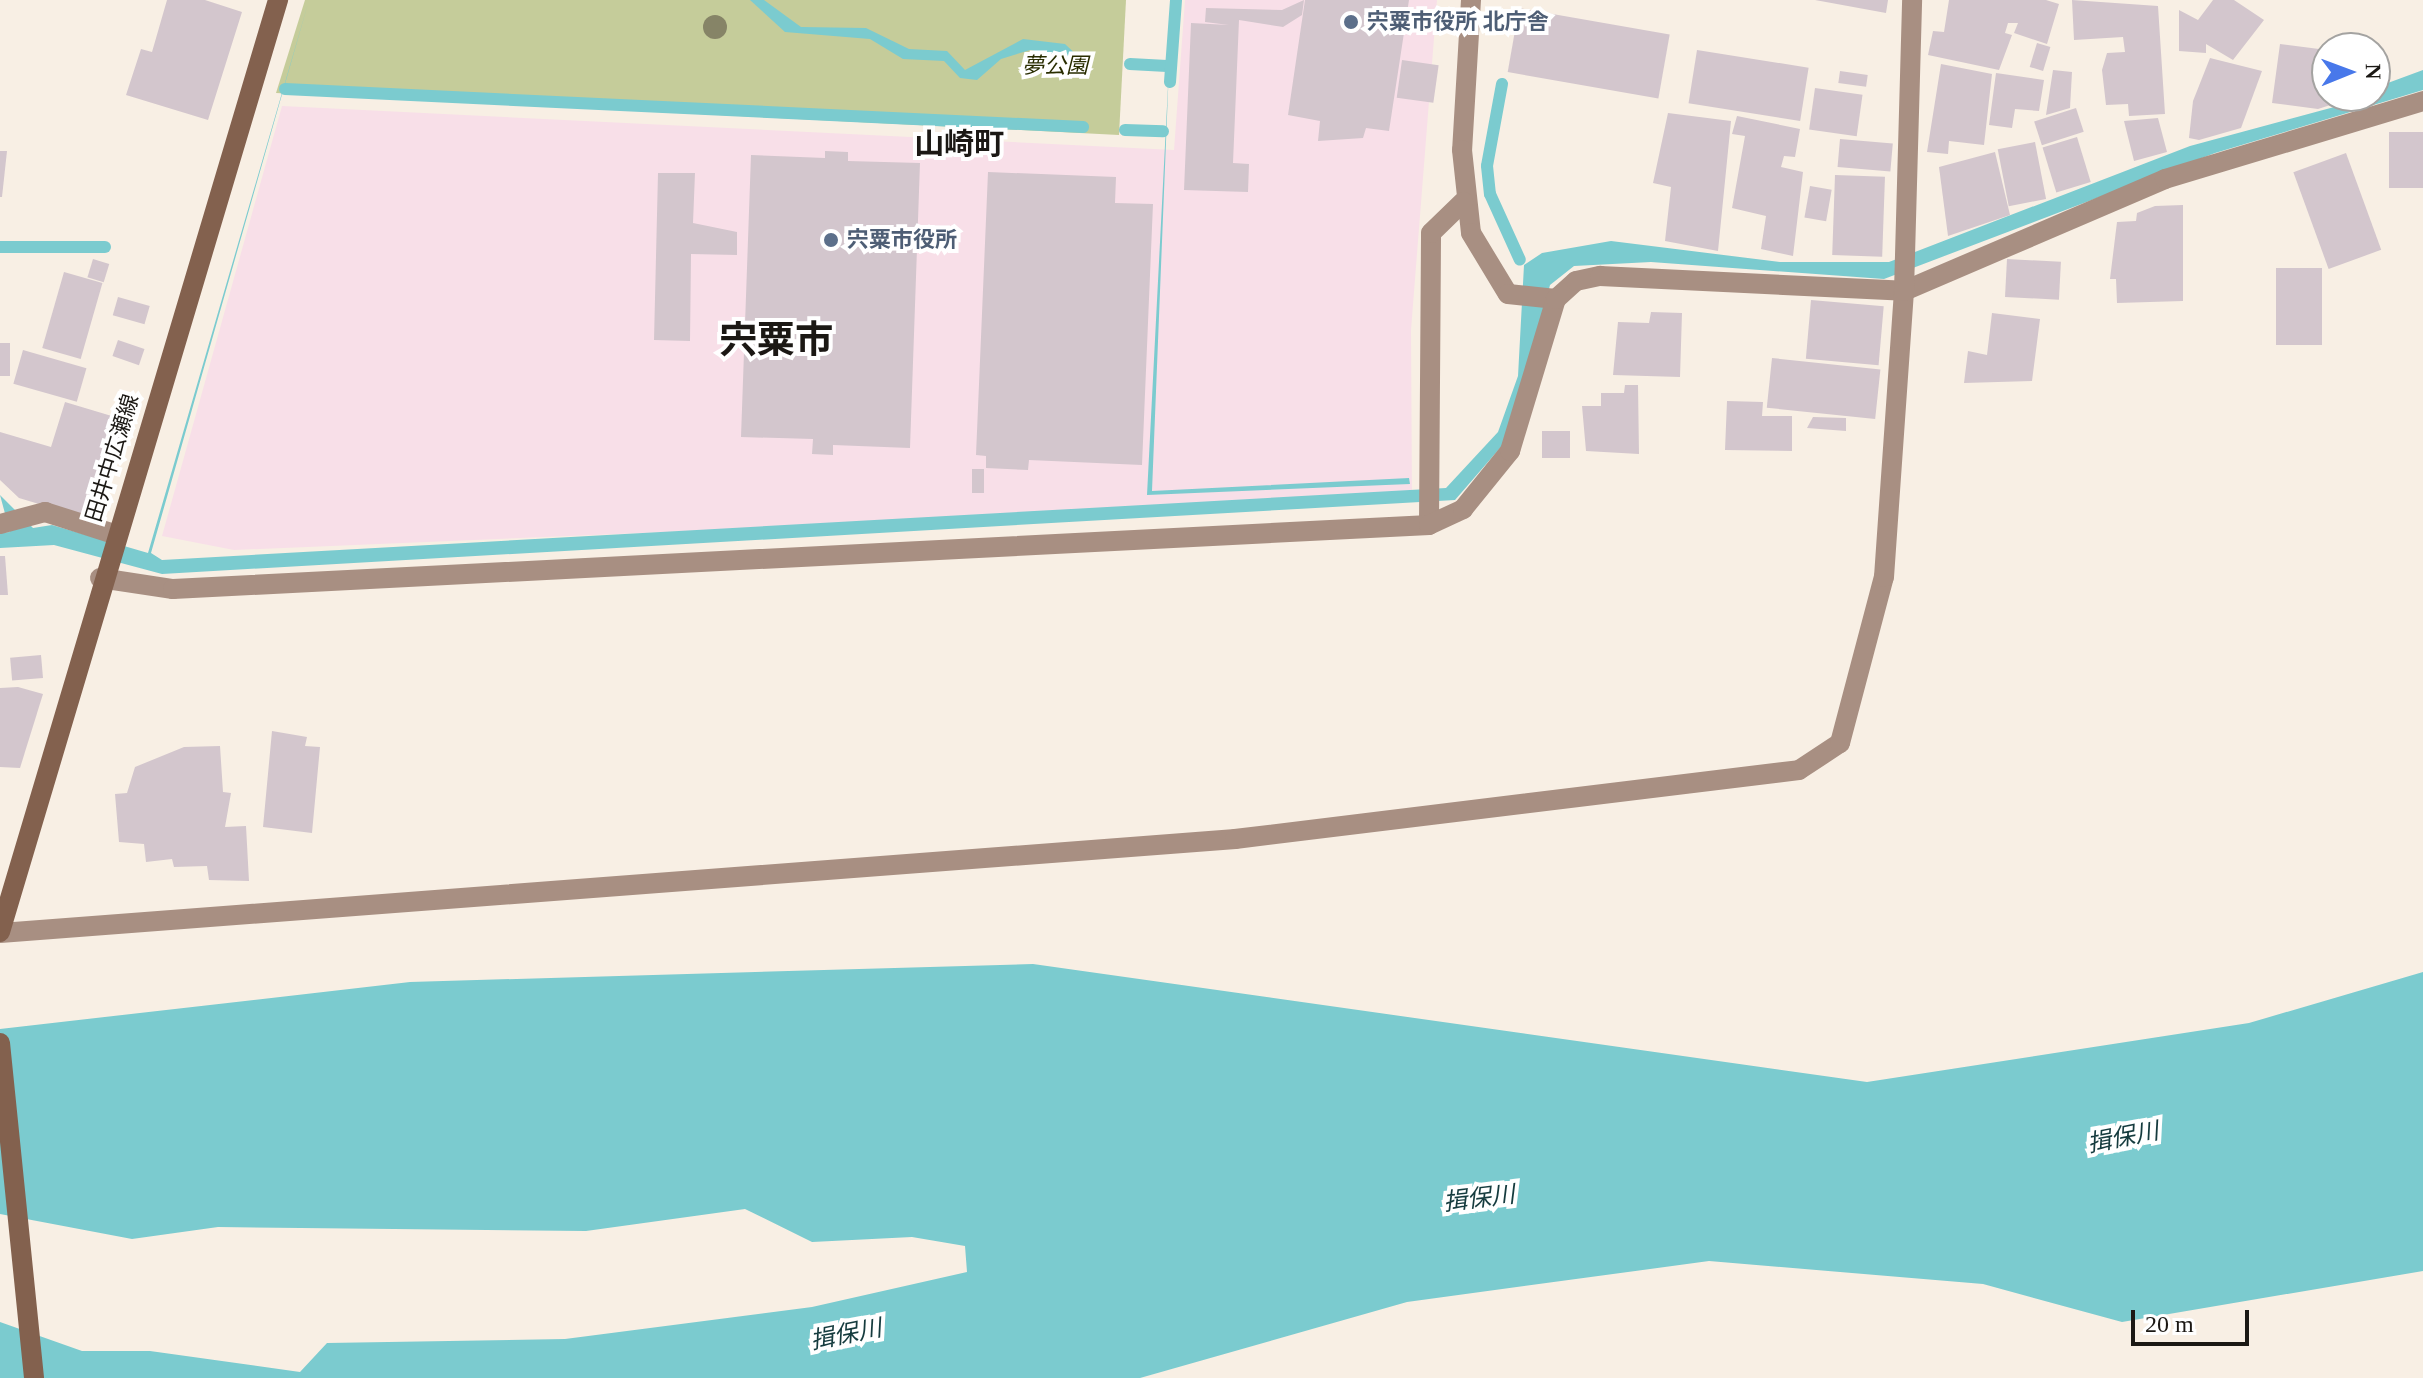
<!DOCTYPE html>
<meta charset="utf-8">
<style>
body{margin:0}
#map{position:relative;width:2423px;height:1378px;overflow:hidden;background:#f8efe4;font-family:"Times New Roman","Noto Sans JP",serif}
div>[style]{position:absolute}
.commercial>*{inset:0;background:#f8dfe8}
.green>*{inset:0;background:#c5cc9a}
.water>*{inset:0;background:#7bcbcf}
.stream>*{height:12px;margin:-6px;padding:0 6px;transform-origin:6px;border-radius:6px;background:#7bcbcf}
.building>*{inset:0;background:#d3c6cd;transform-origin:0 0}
.service>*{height:20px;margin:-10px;padding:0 10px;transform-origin:10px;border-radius:10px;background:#a88f82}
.minor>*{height:20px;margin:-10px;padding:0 10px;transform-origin:10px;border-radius:10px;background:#a88f82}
.secondary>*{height:20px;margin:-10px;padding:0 10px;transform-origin:10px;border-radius:10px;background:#83614e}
.trees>*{width:24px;height:24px;margin:-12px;border-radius:50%;background:#868467}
.dots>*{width:22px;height:22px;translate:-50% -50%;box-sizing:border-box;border:4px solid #fff;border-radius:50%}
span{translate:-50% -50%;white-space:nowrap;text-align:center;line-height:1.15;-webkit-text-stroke:8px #fff;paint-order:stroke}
.service-label{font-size:22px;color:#4e5e75;font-weight:700}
.left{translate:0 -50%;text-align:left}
.park-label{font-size:22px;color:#292d00;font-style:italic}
.street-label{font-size:22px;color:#1b1814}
.water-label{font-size:24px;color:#153b3e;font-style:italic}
.district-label{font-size:30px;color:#1b1814;font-weight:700}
.town-label{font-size:38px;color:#1b1814;font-weight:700}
.north{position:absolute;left:2311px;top:32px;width:80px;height:80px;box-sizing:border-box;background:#fff;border:2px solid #a4a3a1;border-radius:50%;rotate:89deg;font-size:22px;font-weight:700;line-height:32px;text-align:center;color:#1b1814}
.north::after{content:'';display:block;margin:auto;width:28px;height:36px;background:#4878ea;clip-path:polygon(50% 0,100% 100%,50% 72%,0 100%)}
.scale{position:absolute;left:2131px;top:1310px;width:118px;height:36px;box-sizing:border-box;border:4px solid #1b1814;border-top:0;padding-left:10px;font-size:24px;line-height:28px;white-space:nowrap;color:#1b1814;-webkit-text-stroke:6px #fff;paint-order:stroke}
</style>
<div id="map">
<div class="commercial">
<div style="clip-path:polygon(1185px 0,1437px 0,1411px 330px,1412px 501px,234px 550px,162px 536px,282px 106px,1174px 150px)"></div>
</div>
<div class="green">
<div style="clip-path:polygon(305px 0,1126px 0,1119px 135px,276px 93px)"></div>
</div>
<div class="water">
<div style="clip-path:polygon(309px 0,151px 553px,162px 560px,1446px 488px,1498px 432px,1518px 376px,1524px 265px,1542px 253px,1611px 241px,1780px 262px,1889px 262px,2190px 146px,2375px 96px,2377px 87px,2423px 70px,2423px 90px,2215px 153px,1884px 279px,1651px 262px,1574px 266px,1550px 285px,1513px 433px,1455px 500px,162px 574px,54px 545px,0 548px,0 533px,10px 532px,0 495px,33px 528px,52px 525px,148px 553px)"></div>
<div style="clip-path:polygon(750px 0,764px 0,801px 27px,866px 28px,909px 49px,947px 51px,965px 70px,1023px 39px,1065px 44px,1083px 61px,1030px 50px,1001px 59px,977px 80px,960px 78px,944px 61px,903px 59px,870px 39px,785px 32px)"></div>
<div style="clip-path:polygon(1169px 67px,1152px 491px,1409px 478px,1410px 484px,1147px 495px)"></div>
<div style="clip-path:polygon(1033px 964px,1867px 1082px,2249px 1023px,2423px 972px,2423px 1271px,2122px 1322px,1983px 1284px,1709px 1261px,1407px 1302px,1140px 1378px,0 1378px,0 1322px,82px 1351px,150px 1351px,300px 1372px,327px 1343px,565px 1339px,812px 1307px,967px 1272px,965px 1246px,912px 1237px,812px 1242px,745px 1209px,586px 1231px,218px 1227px,132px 1239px,0 1214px,0 1029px,410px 982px)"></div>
</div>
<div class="stream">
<div style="left:1130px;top:64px;width:37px;rotate:3deg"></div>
<div style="left:1170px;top:82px;width:82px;rotate:-85.8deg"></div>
<div style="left:1502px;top:84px;width:83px;rotate:100.4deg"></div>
<div style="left:1487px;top:166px;width:28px;rotate:84deg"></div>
<div style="left:1490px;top:194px;width:72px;rotate:65.6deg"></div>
<div style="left:285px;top:89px;width:799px;rotate:2.73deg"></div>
<div style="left:1125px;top:130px;width:38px;rotate:2deg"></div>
<div style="left:0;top:247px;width:105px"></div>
</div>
<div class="building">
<div style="clip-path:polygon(167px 0,205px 0,242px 12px,208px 120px,126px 95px,141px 49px,152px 52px)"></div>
<div style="clip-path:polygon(1304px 0,1302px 15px,1283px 27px,1239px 20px,1233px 163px,1249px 164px,1248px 192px,1184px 190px,1191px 23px,1229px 25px,1205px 22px,1206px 8px,1282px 10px)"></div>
<div style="clip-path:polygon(1305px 0,1409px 0,1389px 131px,1366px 128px,1363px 138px,1318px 141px,1320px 121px,1288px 115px)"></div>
<div style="clip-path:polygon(1815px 0,1888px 0,1886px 13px)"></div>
<div style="clip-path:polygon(1949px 0,2046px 0,2059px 4px,2047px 44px,2014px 33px,2018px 23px,2008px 23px,2005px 33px,2012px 35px,1999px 70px,1928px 55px,1933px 31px,1944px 32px)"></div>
<div style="clip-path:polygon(2072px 0,2158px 6px,2165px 114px,2129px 116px,2128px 104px,2106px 105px,2102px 70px,2107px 53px,2125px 52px,2123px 37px,2074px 40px)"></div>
<div style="clip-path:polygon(2213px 0,2234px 0,2264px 20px,2233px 60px,2206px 44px,2206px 53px,2179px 51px,2179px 10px,2198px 20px)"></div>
<div style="left:1519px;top:8px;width:153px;height:65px;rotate:10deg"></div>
<div style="left:2037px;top:43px;width:14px;height:25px;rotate:17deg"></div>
<div style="clip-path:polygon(2280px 44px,2319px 49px,2318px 60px,2327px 61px,2327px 96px,2355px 97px,2318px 109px,2272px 103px)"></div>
<div style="left:1697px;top:50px;width:113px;height:54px;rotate:9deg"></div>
<div style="clip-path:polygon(2210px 58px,2262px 71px,2241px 128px,2199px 140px,2189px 138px,2193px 101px)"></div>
<div style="left:1402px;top:60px;width:37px;height:38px;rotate:8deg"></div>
<div style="clip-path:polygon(1941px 64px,1992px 74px,1984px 145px,1949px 141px,1948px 154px,1927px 152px)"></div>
<div style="clip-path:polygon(2053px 70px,2072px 72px,2070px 108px,2046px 115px)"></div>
<div style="left:1840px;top:71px;width:28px;height:12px;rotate:8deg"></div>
<div style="clip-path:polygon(1996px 73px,2044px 80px,2039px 111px,2015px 109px,2012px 128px,1989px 125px)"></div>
<div style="left:1815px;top:88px;width:48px;height:42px;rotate:8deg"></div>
<div style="left:2076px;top:108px;width:25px;height:44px;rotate:72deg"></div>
<div style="clip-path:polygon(1668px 113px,1731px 121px,1718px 251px,1665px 241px,1671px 187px,1653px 183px)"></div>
<div style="clip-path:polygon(1737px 116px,1800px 129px,1795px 157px,1784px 156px,1781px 167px,1803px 172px,1793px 256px,1761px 249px,1766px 216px,1732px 208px,1745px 136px,1732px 134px)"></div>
<div style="clip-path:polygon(2158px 118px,2167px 152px,2134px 161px,2124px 121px)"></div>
<div style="left:2389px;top:132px;width:34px;height:56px"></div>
<div style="left:2077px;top:137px;width:47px;height:36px;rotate:73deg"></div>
<div style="left:1840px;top:139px;width:53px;height:28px;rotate:5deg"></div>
<div style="left:2035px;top:142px;width:58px;height:38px;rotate:79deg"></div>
<div style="clip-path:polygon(0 151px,7px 151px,2px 197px,0 197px)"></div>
<div style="clip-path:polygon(825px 151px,848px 152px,848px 161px,920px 163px,910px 448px,833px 445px,833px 455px,812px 454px,813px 439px,741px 437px,751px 155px,825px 158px)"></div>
<div style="clip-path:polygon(1995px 152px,2010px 215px,1948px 236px,1939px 167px)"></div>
<div style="left:2346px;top:153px;width:103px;height:56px;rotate:70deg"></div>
<div style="clip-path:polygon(988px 172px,1116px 177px,1115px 203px,1153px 204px,1142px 465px,1029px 460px,1028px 470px,986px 468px,986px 456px,976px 455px)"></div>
<div style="clip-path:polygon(658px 173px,695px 173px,693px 223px,737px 232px,737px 255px,691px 254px,690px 341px,654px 340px)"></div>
<div style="left:1835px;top:175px;width:50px;height:80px;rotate:2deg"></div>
<div style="left:1810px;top:186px;width:22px;height:32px;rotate:10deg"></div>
<div style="clip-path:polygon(2183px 205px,2183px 301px,2117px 303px,2116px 279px,2110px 279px,2117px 222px,2136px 221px,2137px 213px,2155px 206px)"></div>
<div style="left:93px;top:259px;width:17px;height:19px;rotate:17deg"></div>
<div style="left:2007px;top:259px;width:54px;height:38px;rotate:3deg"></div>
<div style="left:2276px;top:268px;width:46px;height:77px"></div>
<div style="left:64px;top:272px;width:40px;height:79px;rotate:16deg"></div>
<div style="left:118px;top:297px;width:33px;height:19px;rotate:16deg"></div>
<div style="left:1811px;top:300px;width:73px;height:59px;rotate:5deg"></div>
<div style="clip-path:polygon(1651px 312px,1682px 313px,1680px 377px,1613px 375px,1618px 322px,1649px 323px)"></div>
<div style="clip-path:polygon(1992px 313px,2040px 319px,2032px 381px,1964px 383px,1968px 351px,1987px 355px)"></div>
<div style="left:118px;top:340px;width:28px;height:17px;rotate:19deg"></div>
<div style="left:0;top:343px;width:10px;height:33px"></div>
<div style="left:23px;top:350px;width:66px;height:35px;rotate:16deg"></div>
<div style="left:1772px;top:358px;width:109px;height:50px;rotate:6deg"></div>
<div style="clip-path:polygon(1625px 385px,1638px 385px,1639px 454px,1586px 451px,1582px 406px,1601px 406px,1601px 393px,1624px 393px)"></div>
<div style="clip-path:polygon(1727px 401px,1763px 402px,1762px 416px,1792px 416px,1792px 451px,1725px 450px)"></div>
<div style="clip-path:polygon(65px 402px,125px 420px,92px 520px,19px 498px,0 480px,0 432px,51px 447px)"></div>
<div style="clip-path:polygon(1813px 417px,1846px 418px,1846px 431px,1807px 428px)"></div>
<div style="left:1542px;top:431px;width:28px;height:27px"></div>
<div style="left:972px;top:469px;width:12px;height:24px"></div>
<div style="clip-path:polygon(0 556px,5px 556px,8px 595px,0 595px)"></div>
<div style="left:41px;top:655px;width:23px;height:31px;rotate:85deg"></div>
<div style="clip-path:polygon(18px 687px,43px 694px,20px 768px,0 767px,0 688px)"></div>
<div style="clip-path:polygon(272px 731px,307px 737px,305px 746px,320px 747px,312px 833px,263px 827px)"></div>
<div style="clip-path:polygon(220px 746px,223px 792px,231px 793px,225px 827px,246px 826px,249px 881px,209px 880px,207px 866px,174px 867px,172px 859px,146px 862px,144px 844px,119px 842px,115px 794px,127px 793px,135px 767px,184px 747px)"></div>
</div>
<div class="service">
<div style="left:0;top:524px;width:47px;rotate:-14.9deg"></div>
<div style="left:45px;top:512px;width:72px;rotate:17.7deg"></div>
</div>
<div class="minor">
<div style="left:1471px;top:0;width:150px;rotate:93.4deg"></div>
<div style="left:1462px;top:150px;width:83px;rotate:83.8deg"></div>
<div style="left:1471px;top:233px;width:71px;rotate:58.8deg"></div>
<div style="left:1508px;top:294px;width:48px;rotate:5.9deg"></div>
<div style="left:1429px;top:525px;width:292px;rotate:-89.6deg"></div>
<div style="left:1431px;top:233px;width:45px;rotate:-44.1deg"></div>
<div style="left:100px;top:578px;width:74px;rotate:8.6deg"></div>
<div style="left:173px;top:589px;width:1258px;rotate:-2.92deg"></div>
<div style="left:1429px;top:525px;width:38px;rotate:-25deg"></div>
<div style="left:1463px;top:509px;width:75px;rotate:-51deg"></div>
<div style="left:1510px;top:451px;width:159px;rotate:-73.2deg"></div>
<div style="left:1556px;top:299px;width:27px;rotate:-42deg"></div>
<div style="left:1576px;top:281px;width:25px;rotate:-12deg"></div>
<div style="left:1600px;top:276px;width:304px;rotate:2.8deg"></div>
<div style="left:1904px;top:291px;width:284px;rotate:-23.2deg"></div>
<div style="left:2165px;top:179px;width:270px;rotate:-16.8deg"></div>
<div style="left:0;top:933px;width:1239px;rotate:-4.35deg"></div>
<div style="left:1235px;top:839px;width:568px;rotate:-6.97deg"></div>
<div style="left:1799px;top:770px;width:49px;rotate:-33.4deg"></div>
<div style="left:1840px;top:743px;width:172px;rotate:-75.2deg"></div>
<div style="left:1884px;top:577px;width:287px;rotate:-86deg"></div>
<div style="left:1904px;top:291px;width:291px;rotate:-88.4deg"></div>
</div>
<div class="secondary">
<div style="left:0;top:932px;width:973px;rotate:-73.39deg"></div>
<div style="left:0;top:1043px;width:337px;rotate:84.2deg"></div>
</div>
<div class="trees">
<div style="left:715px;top:27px"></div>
</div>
<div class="dots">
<div style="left:1351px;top:22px;background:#5c6f8a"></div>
<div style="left:831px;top:240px;background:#5c6f8a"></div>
</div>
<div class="service-label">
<span class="left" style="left:1367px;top:22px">宍粟市役所 北庁舎</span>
<span class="left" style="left:847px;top:240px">宍粟市役所</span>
</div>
<div class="park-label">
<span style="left:1055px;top:66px">夢公園</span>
</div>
<div class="street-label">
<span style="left:112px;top:458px;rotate:-73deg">田井中広瀬線</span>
</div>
<div class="water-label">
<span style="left:2123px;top:1138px;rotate:-11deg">揖保川</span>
<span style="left:1479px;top:1199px;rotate:-7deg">揖保川</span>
<span style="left:846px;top:1335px;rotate:-11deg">揖保川</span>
</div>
<div class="district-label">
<span style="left:959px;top:144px">山崎町</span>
</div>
<div class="town-label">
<span style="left:776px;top:341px">宍粟市</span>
</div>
<div class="north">N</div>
<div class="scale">20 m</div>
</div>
